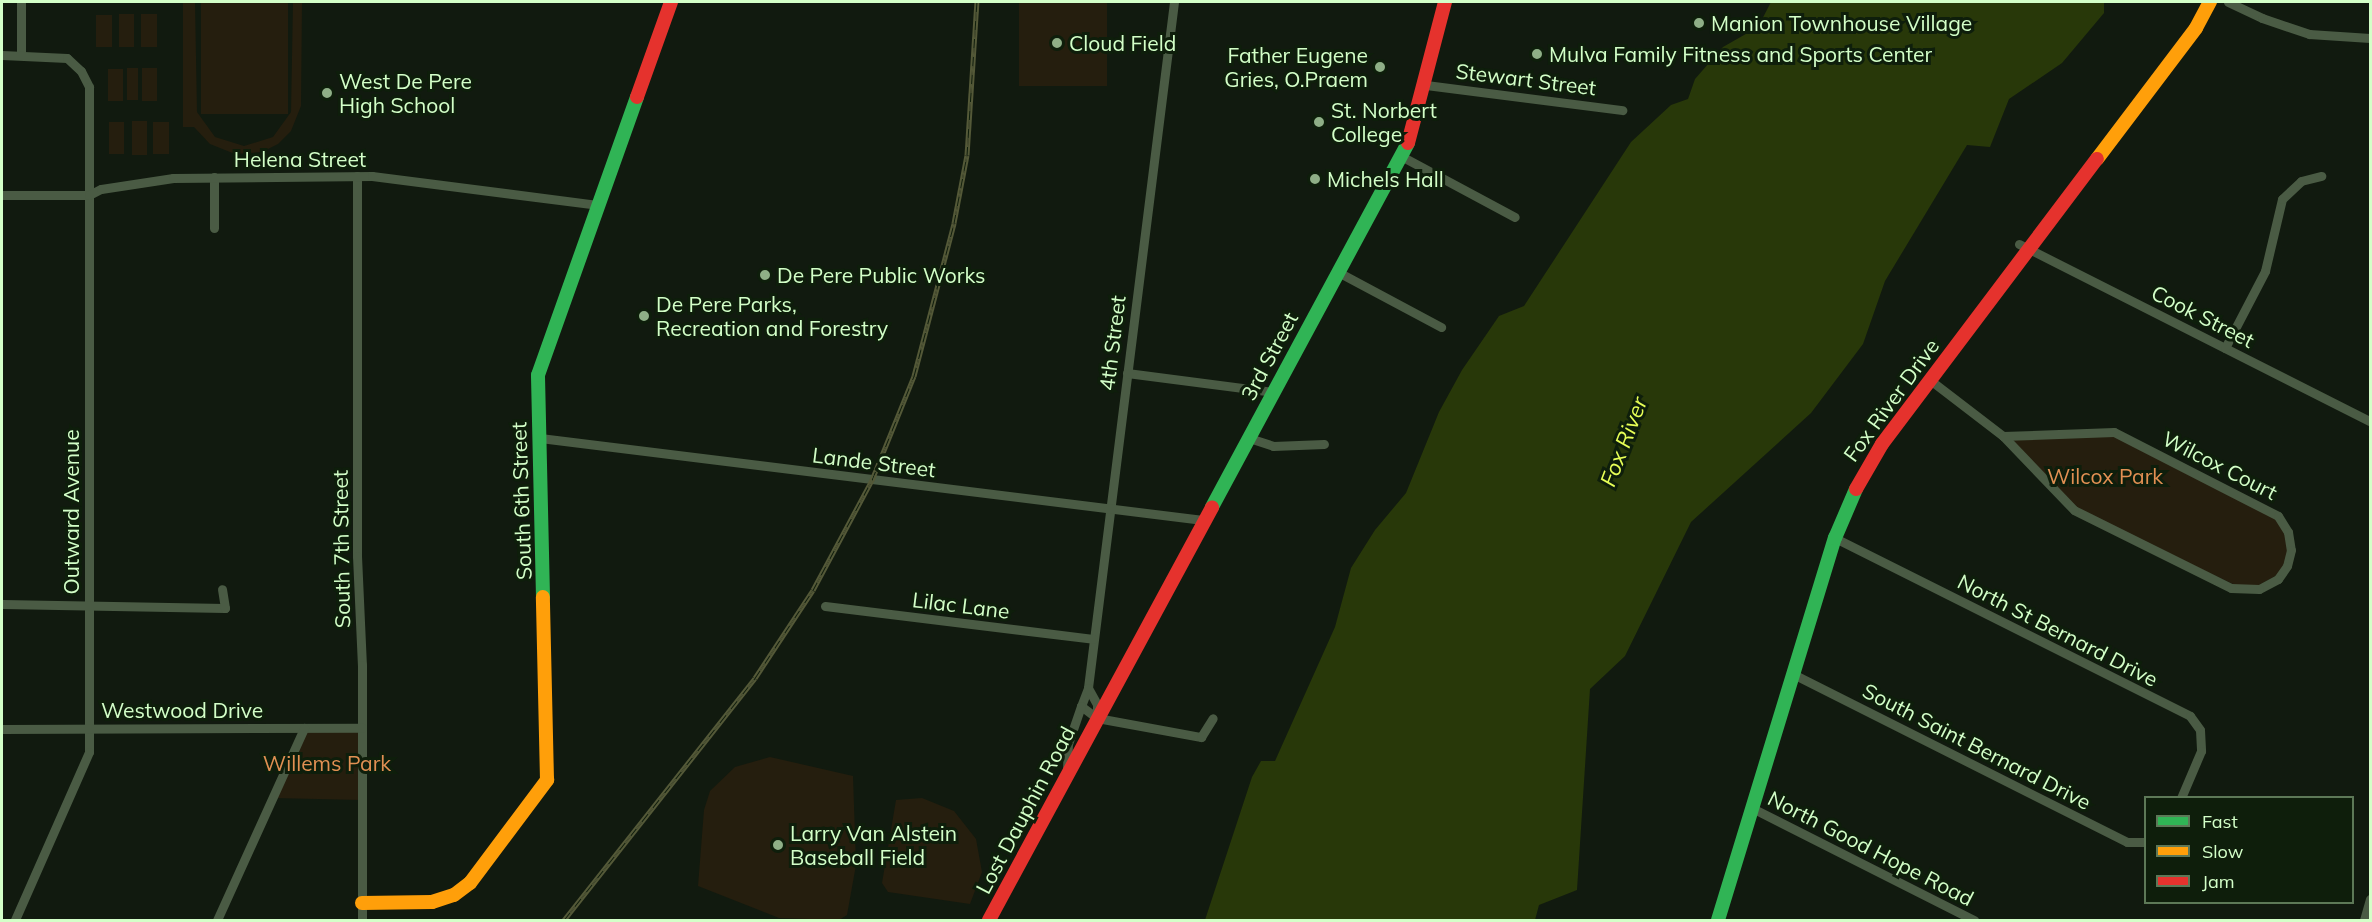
<!DOCTYPE html>
<style>
body{margin:0}
#map{position:relative;width:2372px;height:922px;overflow:hidden;background:#111a0f;font-family:Mulish,sans-serif}
div>[style]{position:absolute}
.green>*{inset:0;background:#251e0e;transform-origin:0 0}
.water>*{inset:0;background:#283809}
.street>*{height:9px;margin:-4.5px;padding:0 4.5px;transform-origin:4.5px;border-radius:4.5px;background:#4a5b44}
.fast>*{height:14px;margin:-7px;padding:0 7px;transform-origin:7px;border-radius:7px;background:#30b455}
.slow>*{height:14px;margin:-7px;padding:0 7px;transform-origin:7px;border-radius:7px;background:#ff9f0a}
.jam>*{height:14px;margin:-7px;padding:0 7px;transform-origin:7px;border-radius:7px;background:#e5322d}
.rail>*{height:5px;margin-top:-2.5px;transform-origin:0;background:repeating-linear-gradient(90deg,#0e1e0b 0 9px,#545938 0 18px);box-sizing:border-box;border-block:2px solid #545938}
.dots>*{width:16px;height:16px;translate:-50% -50%;box-sizing:border-box;border:3px solid #0e1e0b;border-radius:50%}
span{translate:-50% -50%;white-space:nowrap;text-align:center;line-height:1.15;-webkit-text-stroke:6px #0e1e0b;paint-order:stroke}
.poi-label{font-size:21px;color:#d3ffc8}
.left{translate:0 -50%;text-align:left}
.right{translate:-100% -50%;text-align:right}
.street-label{font-size:21px;color:#d3ffc8}
.park-label{font-size:21px;color:#e19053}
.water-label{font-size:22px;color:#e7ff56;font-style:italic}
.frame{position:absolute;inset:0;border:3px solid #d3ffc8;pointer-events:none}
.legend{position:absolute;left:2144px;top:796px;width:210px;height:108px;box-sizing:border-box;background:#0e1e0b;border:2px solid #5d7857;margin:0;padding:8px 10px;list-style:none;font-size:18px;color:#d3ffc8}
.legend li{display:flex;align-items:center;gap:12px;height:30px}
.legend b{width:30px;border:2px solid #5d7857}
</style>
<div id="map">
<div class="green">
<div style="clip-path:polygon(183px 2px,195px 2px,197px 112px,215px 137px,244px 146px,273px 137px,291px 112px,293px 2px,302px 2px,301px 106px,291px 131px,278px 144px,262px 152px,235px 154px,210px 144px,194px 127px,183px 127px)"></div>
<div style="left:201px;top:2px;width:87px;height:112px"></div>
<div style="left:1019px;top:2px;width:88px;height:84px"></div>
<div style="left:119px;top:14px;width:15px;height:33px"></div>
<div style="left:141px;top:14px;width:16px;height:33px"></div>
<div style="left:96px;top:15px;width:16px;height:32px"></div>
<div style="left:127px;top:68px;width:11px;height:32px"></div>
<div style="left:142px;top:68px;width:15px;height:33px"></div>
<div style="left:108px;top:69px;width:15px;height:32px"></div>
<div style="left:132px;top:121px;width:15px;height:34px"></div>
<div style="left:109px;top:122px;width:15px;height:32px"></div>
<div style="left:153px;top:122px;width:16px;height:32px"></div>
<div style="clip-path:polygon(2114px 432px,2270px 510px,2291px 541px,2283px 572px,2248px 591px,2074px 510px,2003px 436px)"></div>
<div style="clip-path:polygon(304px 728px,362px 728px,362px 800px,273px 798px)"></div>
<div style="clip-path:polygon(770px 757px,853px 776px,856px 865px,847px 915px,839px 920px,779px 918px,698px 886px,704px 810px,710px 791px,735px 767px)"></div>
<div style="clip-path:polygon(922px 798px,954px 811px,976px 839px,982px 872px,970px 904px,888px 892px,882px 883px,896px 800px)"></div>
</div>
<div class="water">
<div style="clip-path:polygon(1771px 2px,2104px 2px,2104px 13px,2062px 63px,2009px 99px,1990px 147px,1967px 145px,1885px 281px,1863px 344px,1811px 413px,1691px 522px,1625px 656px,1590px 689px,1577px 890px,1539px 905px,1535px 920px,1205px 920px,1252px 777px,1261px 761px,1275px 761px,1335px 627px,1351px 568px,1375px 530px,1406px 493px,1439px 412px,1462px 370px,1499px 316px,1524px 306px,1631px 142px,1671px 105px,1688px 99px,1695px 79px,1723px 47px,1758px 27px)"></div>
</div>
<div class="street">
<div style="left:21px;top:2px;width:53px;rotate:90deg"></div>
<div style="left:1174px;top:2px;width:691px;rotate:97.15deg"></div>
<div style="left:1088px;top:688px;width:19px;rotate:111deg"></div>
<div style="left:1081px;top:706px;width:20px;rotate:37deg"></div>
<div style="left:1097px;top:718px;width:106px;rotate:10.4deg"></div>
<div style="left:1201px;top:737px;width:22px;rotate:-58deg"></div>
<div style="left:2228px;top:2px;width:38px;rotate:25deg"></div>
<div style="left:2262px;top:18px;width:50px;rotate:18.8deg"></div>
<div style="left:2309px;top:34px;width:61px;rotate:3.8deg"></div>
<div style="left:2px;top:55px;width:65px;rotate:2.6deg"></div>
<div style="left:67px;top:58px;width:19px;rotate:43deg"></div>
<div style="left:81px;top:71px;width:18px;rotate:63deg"></div>
<div style="left:89px;top:87px;width:665px;rotate:90deg"></div>
<div style="left:89px;top:752px;width:184px;rotate:113.8deg"></div>
<div style="left:1426px;top:85px;width:198px;rotate:7.3deg"></div>
<div style="left:1401px;top:156px;width:129px;rotate:28.2deg"></div>
<div style="left:357px;top:176px;width:380px;rotate:90deg"></div>
<div style="left:357px;top:556px;width:109px;rotate:87.4deg"></div>
<div style="left:362px;top:665px;width:255px;rotate:90deg"></div>
<div style="left:214px;top:177px;width:51px;rotate:90deg"></div>
<div style="left:2px;top:195px;width:87px"></div>
<div style="left:89px;top:195px;width:13px;rotate:-27deg"></div>
<div style="left:101px;top:189px;width:73px;rotate:-8.7deg"></div>
<div style="left:173px;top:178px;width:199px;rotate:-0.6deg"></div>
<div style="left:372px;top:176px;width:229px;rotate:7.3deg"></div>
<div style="left:2019px;top:244px;width:393px;rotate:26.8deg"></div>
<div style="left:1338px;top:272px;width:117px;rotate:28.1deg"></div>
<div style="left:2225px;top:348px;width:87px;rotate:-62.5deg"></div>
<div style="left:2265px;top:271px;width:74px;rotate:-76.7deg"></div>
<div style="left:2282px;top:199px;width:26px;rotate:-43deg"></div>
<div style="left:2301px;top:181px;width:21px;rotate:-14deg"></div>
<div style="left:1127px;top:373px;width:147px;rotate:7.4deg"></div>
<div style="left:1930px;top:380px;width:92px;rotate:37.5deg"></div>
<div style="left:2114px;top:432px;width:184px;rotate:27.1deg"></div>
<div style="left:2278px;top:516px;width:19px;rotate:58deg"></div>
<div style="left:2288px;top:532px;width:18px;rotate:81deg"></div>
<div style="left:2291px;top:550px;width:16px;rotate:104deg"></div>
<div style="left:2287px;top:566px;width:16px;rotate:125deg"></div>
<div style="left:2278px;top:579px;width:21px;rotate:152deg"></div>
<div style="left:2259px;top:589px;width:28px;rotate:-178deg"></div>
<div style="left:2231px;top:588px;width:175px;rotate:-153.6deg"></div>
<div style="left:2074px;top:510px;width:103px;rotate:-133.8deg"></div>
<div style="left:2003px;top:436px;width:111px;rotate:-2.1deg"></div>
<div style="left:540px;top:438px;width:668px;rotate:7.05deg"></div>
<div style="left:1249px;top:438px;width:25px;rotate:18deg"></div>
<div style="left:1273px;top:446px;width:51px;rotate:-2.2deg"></div>
<div style="left:1835px;top:538px;width:397px;rotate:26.6deg"></div>
<div style="left:2190px;top:716px;width:17px;rotate:54deg"></div>
<div style="left:2200px;top:730px;width:21px;rotate:87deg"></div>
<div style="left:2201px;top:751px;width:51px;rotate:113.1deg"></div>
<div style="left:2px;top:604px;width:223px;rotate:1deg"></div>
<div style="left:225px;top:608px;width:19px;rotate:-99deg"></div>
<div style="left:825px;top:606px;width:270px;rotate:7deg"></div>
<div style="left:1793px;top:674px;width:374px;rotate:26.7deg"></div>
<div style="left:2127px;top:842px;width:19px"></div>
<div style="left:1088px;top:688px;width:18px;rotate:61deg"></div>
<div style="left:1097px;top:704px;width:12px;rotate:90deg"></div>
<div style="left:2px;top:729px;width:360px;rotate:-0.2deg"></div>
<div style="left:1067px;top:770px;width:26px;rotate:-88deg"></div>
<div style="left:1068px;top:744px;width:40px;rotate:-71.1deg"></div>
<div style="left:1752px;top:808px;width:249px;rotate:26.8deg"></div>
<div style="left:217px;top:920px;width:211px;rotate:-65.6deg"></div>
<div style="left:2364px;top:920px;width:22px;rotate:-74deg"></div>
</div>
<div class="fast">
<div style="left:1212px;top:507px;width:413px;rotate:-61.7deg"></div>
<div style="left:543px;top:597px;width:222px;rotate:-91.3deg"></div>
<div style="left:538px;top:375px;width:295px;rotate:-70.4deg"></div>
<div style="left:1718px;top:920px;width:400px;rotate:-73deg"></div>
<div style="left:1835px;top:538px;width:53px;rotate:-66.8deg"></div>
</div>
<div class="slow">
<div style="left:2097px;top:159px;width:164px;rotate:-52.9deg"></div>
<div style="left:2196px;top:28px;width:30px;rotate:-62deg"></div>
<div style="left:362px;top:903px;width:70px;rotate:-0.8deg"></div>
<div style="left:432px;top:902px;width:23px;rotate:-18deg"></div>
<div style="left:454px;top:895px;width:20px;rotate:-37deg"></div>
<div style="left:470px;top:883px;width:129px;rotate:-53.2deg"></div>
<div style="left:547px;top:780px;width:183px;rotate:-91.3deg"></div>
</div>
<div class="jam">
<div style="left:637px;top:97px;width:101px;rotate:-70.3deg"></div>
<div style="left:1408px;top:143px;width:146px;rotate:-75.3deg"></div>
<div style="left:1856px;top:489px;width:52px;rotate:-60deg"></div>
<div style="left:1882px;top:444px;width:357px;rotate:-53deg"></div>
<div style="left:989px;top:920px;width:469px;rotate:-61.6deg"></div>
</div>
<div class="rail">
<div style="left:564px;top:920px;width:308px;rotate:-51.7deg"></div>
<div style="left:755px;top:678px;width:105px;rotate:-56.6deg"></div>
<div style="left:813px;top:590px;width:125px;rotate:-61.8deg"></div>
<div style="left:872px;top:480px;width:112px;rotate:-68deg"></div>
<div style="left:914px;top:376px;width:158px;rotate:-75.3deg"></div>
<div style="left:954px;top:223px;width:69px;rotate:-79.2deg"></div>
<div style="left:967px;top:155px;width:153px;rotate:-86.3deg"></div>
</div>
<div class="dots">
<div style="left:1699px;top:23px;background:#8faf87"></div>
<div style="left:1057px;top:43px;background:#8faf87"></div>
<div style="left:1537px;top:54px;background:#8faf87"></div>
<div style="left:1380px;top:67px;background:#8faf87"></div>
<div style="left:327px;top:93px;background:#8faf87"></div>
<div style="left:1319px;top:122px;background:#8faf87"></div>
<div style="left:1315px;top:179px;background:#8faf87"></div>
<div style="left:765px;top:275px;background:#8faf87"></div>
<div style="left:644px;top:316px;background:#8faf87"></div>
<div style="left:778px;top:845px;background:#8faf87"></div>
</div>
<div class="poi-label">
<span class="left" style="left:1711px;top:23px">Manion Townhouse Village</span>
<span class="left" style="left:1069px;top:43px">Cloud Field</span>
<span class="left" style="left:1549px;top:54px">Mulva Family Fitness and Sports Center</span>
<span class="right" style="left:1368px;top:67px">Father Eugene<br>Gries, O.Praem</span>
<span class="left" style="left:339px;top:93px">West De Pere<br>High School</span>
<span class="left" style="left:1331px;top:122px">St. Norbert<br>College</span>
<span class="left" style="left:1327px;top:179px">Michels Hall</span>
<span class="left" style="left:777px;top:275px">De Pere Public Works</span>
<span class="left" style="left:656px;top:316px">De Pere Parks,<br>Recreation and Forestry</span>
<span class="left" style="left:790px;top:845px">Larry Van Alstein<br>Baseball Field</span>
</div>
<div class="street-label">
<span style="left:1526px;top:79px;rotate:7deg">Stewart Street</span>
<span style="left:300px;top:159px">Helena Street</span>
<span style="left:2203px;top:316px;rotate:27deg">Cook Street</span>
<span style="left:1112px;top:343px;rotate:-83deg">4th Street</span>
<span style="left:1269px;top:356px;rotate:-62deg">3rd Street</span>
<span style="left:1891px;top:400px;rotate:-54deg">Fox River Drive</span>
<span style="left:874px;top:462px;rotate:7deg">Lande Street</span>
<span style="left:2220px;top:465px;rotate:27deg">Wilcox Court</span>
<span style="left:521px;top:501px;rotate:-92deg">South 6th Street</span>
<span style="left:71px;top:512px;rotate:-90deg">Outward Avenue</span>
<span style="left:341px;top:549px;rotate:-91deg">South 7th Street</span>
<span style="left:961px;top:605px;rotate:7deg">Lilac Lane</span>
<span style="left:2058px;top:630px;rotate:27deg">North St Bernard Drive</span>
<span style="left:182px;top:710px">Westwood Drive</span>
<span style="left:1977px;top:746px;rotate:27deg">South Saint Bernard Drive</span>
<span style="left:1025px;top:810px;rotate:-62deg">Lost Dauphin Road</span>
<span style="left:1871px;top:848px;rotate:27deg">North Good Hope Road</span>
</div>
<div class="park-label">
<span style="left:2105px;top:476px">Wilcox Park</span>
<span style="left:327px;top:763px">Willems Park</span>
</div>
<div class="water-label">
<span style="left:1624px;top:442px;rotate:-69deg">Fox River</span>
</div>
<div class="frame"></div>
<ul class="legend">
<li><b style="height:8px;background:#30b455"></b>Fast</li>
<li><b style="height:8px;background:#ff9f0a"></b>Slow</li>
<li><b style="height:8px;background:#e5322d"></b>Jam</li>
</ul>
</div>
